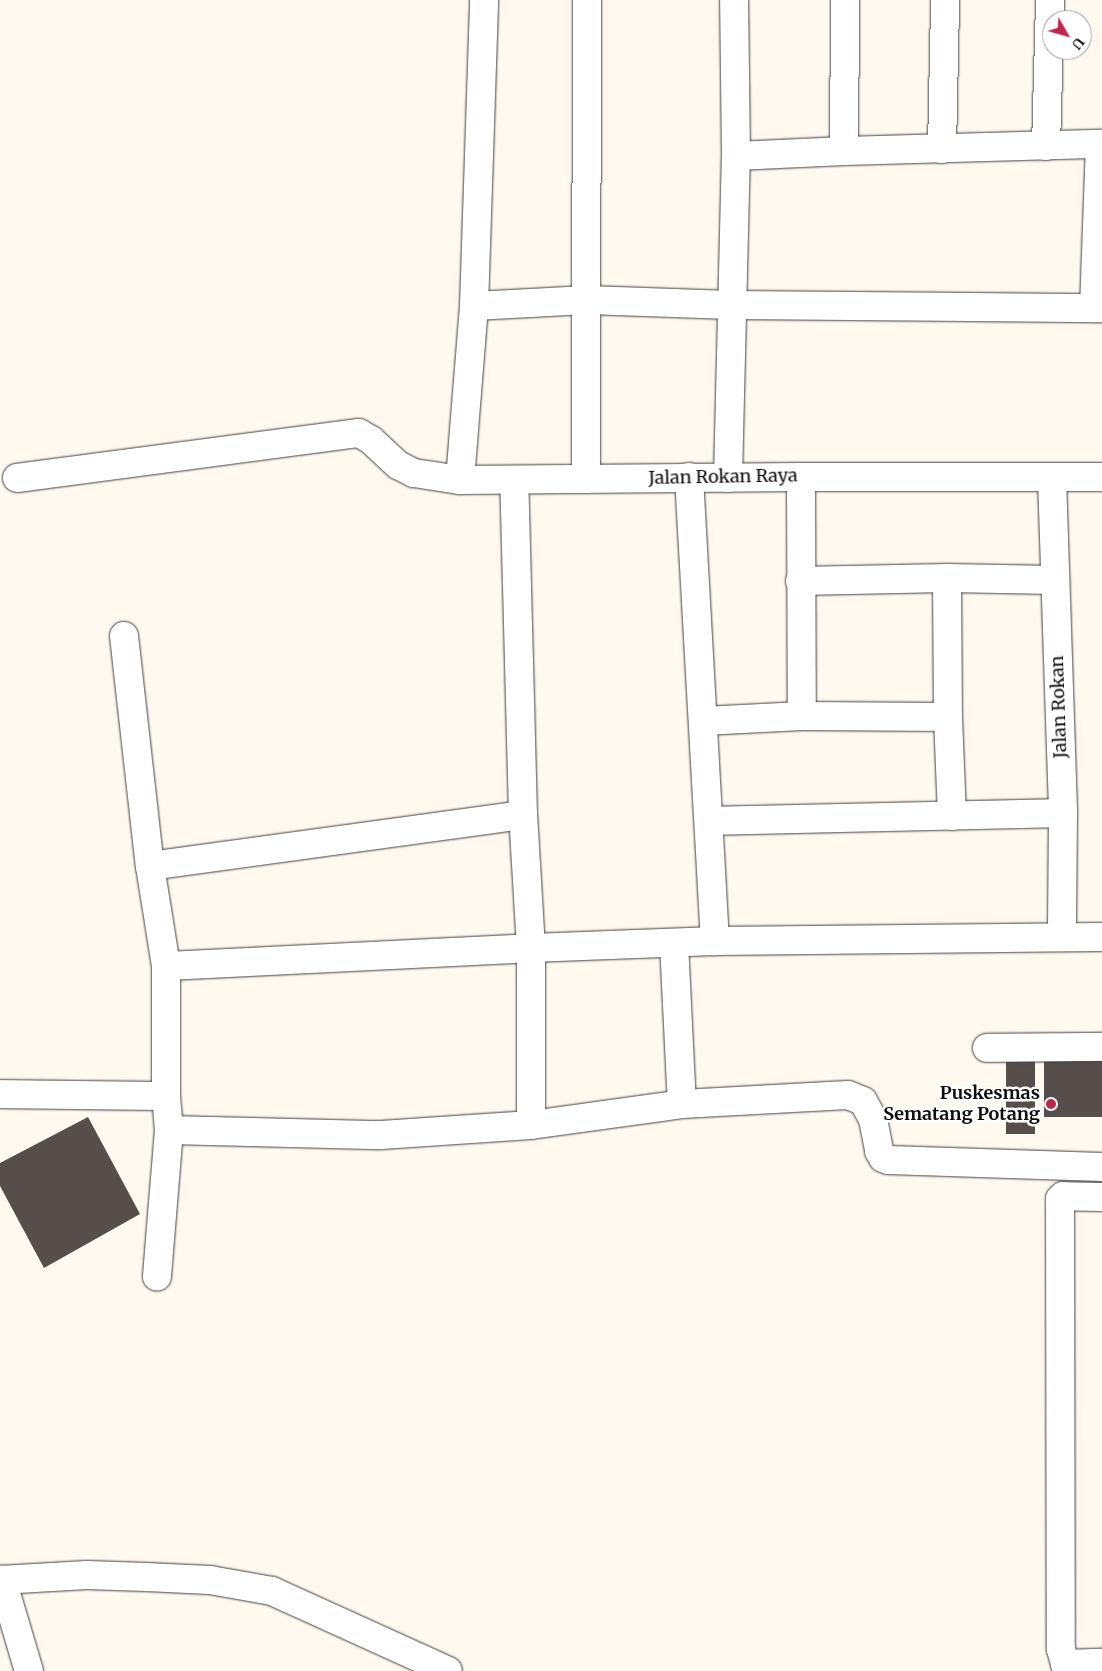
<!DOCTYPE html>
<style>
body{margin:0}
#map{position:relative;width:1102px;height:1671px;overflow:hidden;background:#fff9ef;font-family:Merriweather,serif}
div>[style]{position:absolute}
.building>*{inset:0;background:#574d4a;transform-origin:0 0}
.roads{filter:drop-shadow(0 0 1px #414141) drop-shadow(0 0 1px #414141)}
.minor>*{height:28px;margin:-14px;padding:0 14px;transform-origin:14px;border-radius:14px;background:#fff}
.dots>*{width:14px;height:14px;translate:-50% -50%;box-sizing:border-box;border:2px solid #fff;border-radius:50%}
span{translate:-50% -50%;white-space:nowrap;text-align:center;line-height:1.15;-webkit-text-stroke:5px #fff;paint-order:stroke}
.street-label{font-size:18px;color:#0e0e0e}
.poi-label{font-size:18px;color:#0e0e0e;font-weight:700}
.right{translate:-100% -50%;text-align:right}
.north{position:absolute;left:1042px;top:10px;width:50px;height:50px;box-sizing:border-box;background:#fff;border:1px solid #9f9f9f;border-radius:50%;rotate:128deg;font-size:14px;font-weight:700;line-height:20px;text-align:center;color:#0e0e0e}
.north::after{content:'';display:block;margin:auto;width:18px;height:22px;background:#be264c;clip-path:polygon(50% 0,100% 100%,50% 72%,0 100%)}
</style>
<div id="map">
<div class="building">
<div style="left:1102px;top:1056px;width:61px;height:58px;rotate:90deg"></div>
<div style="left:1006px;top:1059px;width:29px;height:75px"></div>
<div style="clip-path:polygon(88px 1117px,140px 1214px,44px 1268px,0 1186px,0 1163px)"></div>
</div>
<div class="roads">
<div class="minor">
<div style="left:1046px;top:146px;width:146px;rotate:-88.4deg"></div>
<div style="left:942px;top:149px;width:149px;rotate:-88.8deg"></div>
<div style="left:844px;top:151px;width:151px;rotate:-89.6deg"></div>
<div style="left:736px;top:156px;width:108px;rotate:-2.7deg"></div>
<div style="left:844px;top:151px;width:258px;rotate:-1.6deg"></div>
<div style="left:474px;top:306px;width:113px;rotate:-3deg"></div>
<div style="left:587px;top:300px;width:144px;rotate:2deg"></div>
<div style="left:731px;top:305px;width:371px;rotate:0.5deg"></div>
<div style="left:1094px;top:308px;width:164px;rotate:-87.9deg"></div>
<div style="left:689px;top:477px;width:465px;rotate:86.8deg"></div>
<div style="left:801px;top:477px;width:239px;rotate:89.8deg"></div>
<div style="left:17px;top:478px;width:345px;rotate:-7.5deg"></div>
<div style="left:359px;top:433px;width:14px;rotate:30deg"></div>
<div style="left:371px;top:440px;width:37px;rotate:43deg"></div>
<div style="left:398px;top:465px;width:18px;rotate:27deg"></div>
<div style="left:414px;top:473px;width:47px;rotate:8.7deg"></div>
<div style="left:460px;top:480px;width:341px;rotate:-0.5deg"></div>
<div style="left:801px;top:477px;width:301px"></div>
<div style="left:728px;top:478px;width:322px;rotate:-88.6deg"></div>
<div style="left:736px;top:156px;width:156px;rotate:-90.7deg"></div>
<div style="left:1052px;top:478px;width:335px;rotate:88.1deg"></div>
<div style="left:1063px;top:813px;width:124px;rotate:90.5deg"></div>
<div style="left:586px;top:479px;width:479px;rotate:-89.9deg"></div>
<div style="left:460px;top:480px;width:175px;rotate:-85.4deg"></div>
<div style="left:474px;top:306px;width:306px;rotate:-88.1deg"></div>
<div style="left:947px;top:578px;width:107px;rotate:1.1deg"></div>
<div style="left:800px;top:581px;width:147px;rotate:-1.2deg"></div>
<div style="left:947px;top:578px;width:139px;rotate:89.6deg"></div>
<div style="left:948px;top:717px;width:99px;rotate:87.7deg"></div>
<div style="left:124px;top:636px;width:231px;rotate:83.6deg"></div>
<div style="left:150px;top:866px;width:101px;rotate:80.9deg"></div>
<div style="left:166px;top:966px;width:130px;rotate:90deg"></div>
<div style="left:166px;top:1096px;width:34px;rotate:85deg"></div>
<div style="left:169px;top:1130px;width:147px;rotate:94.7deg"></div>
<div style="left:703px;top:721px;width:99px;rotate:-2.9deg"></div>
<div style="left:802px;top:716px;width:146px;rotate:0.4deg"></div>
<div style="left:709px;top:821px;width:354px;rotate:-1.3deg"></div>
<div style="left:150px;top:866px;width:376px;rotate:-7.8deg"></div>
<div style="left:674px;top:943px;width:161px;rotate:87.2deg"></div>
<div style="left:166px;top:966px;width:365px;rotate:-2.8deg"></div>
<div style="left:531px;top:948px;width:133px;rotate:-93.4deg"></div>
<div style="left:523px;top:815px;width:334px;rotate:-91.5deg"></div>
<div style="left:987px;top:1048px;width:115px;rotate:-0.5deg"></div>
<div style="left:0;top:1094px;width:166px;rotate:0.7deg"></div>
<div style="left:531px;top:1125px;width:177px;rotate:-90deg"></div>
<div style="left:531px;top:948px;width:184px;rotate:-2.2deg"></div>
<div style="left:715px;top:941px;width:387px;rotate:-0.6deg"></div>
<div style="left:169px;top:1130px;width:212px;rotate:1.4deg"></div>
<div style="left:381px;top:1135px;width:150px;rotate:-3.8deg"></div>
<div style="left:531px;top:1125px;width:152px;rotate:-7.9deg"></div>
<div style="left:682px;top:1104px;width:166px;rotate:-3.1deg"></div>
<div style="left:848px;top:1095px;width:16px;rotate:22deg"></div>
<div style="left:863px;top:1101px;width:21px;rotate:61deg"></div>
<div style="left:873px;top:1119px;width:33px;rotate:79deg"></div>
<div style="left:879px;top:1151px;width:8px;rotate:60deg"></div>
<div style="left:883px;top:1158px;width:5px;rotate:22deg"></div>
<div style="left:888px;top:1160px;width:214px;rotate:1.9deg"></div>
<div style="left:1102px;top:1197px;width:39px;rotate:-179deg"></div>
<div style="left:1063px;top:1196px;width:4px;rotate:135deg"></div>
<div style="left:1060px;top:1199px;width:450px;rotate:89.9deg"></div>
<div style="left:1061px;top:1649px;width:16px;rotate:75deg"></div>
<div style="left:1065px;top:1664px;width:37px;rotate:-2deg"></div>
<div style="left:0;top:1580px;width:87px;rotate:-3.3deg"></div>
<div style="left:87px;top:1575px;width:59px;rotate:1.9deg"></div>
<div style="left:146px;top:1577px;width:64px;rotate:2.7deg"></div>
<div style="left:210px;top:1580px;width:63px;rotate:10.1deg"></div>
<div style="left:272px;top:1591px;width:193px;rotate:24.4deg"></div>
<div style="left:2px;top:1580px;width:95px;rotate:73.5deg"></div>
</div>
</div>
<div class="dots">
<div style="left:1051px;top:1104px;background:#be264c"></div>
</div>
<div class="street-label">
<span style="left:723px;top:477px;rotate:-1deg">Jalan Rokan Raya</span>
<span style="left:1059px;top:707px;rotate:-92deg">Jalan Rokan</span>
</div>
<div class="poi-label">
<span class="right" style="left:1040px;top:1104px">Puskesmas<br>Sematang Potang</span>
</div>
<div class="north">U</div>
</div>
